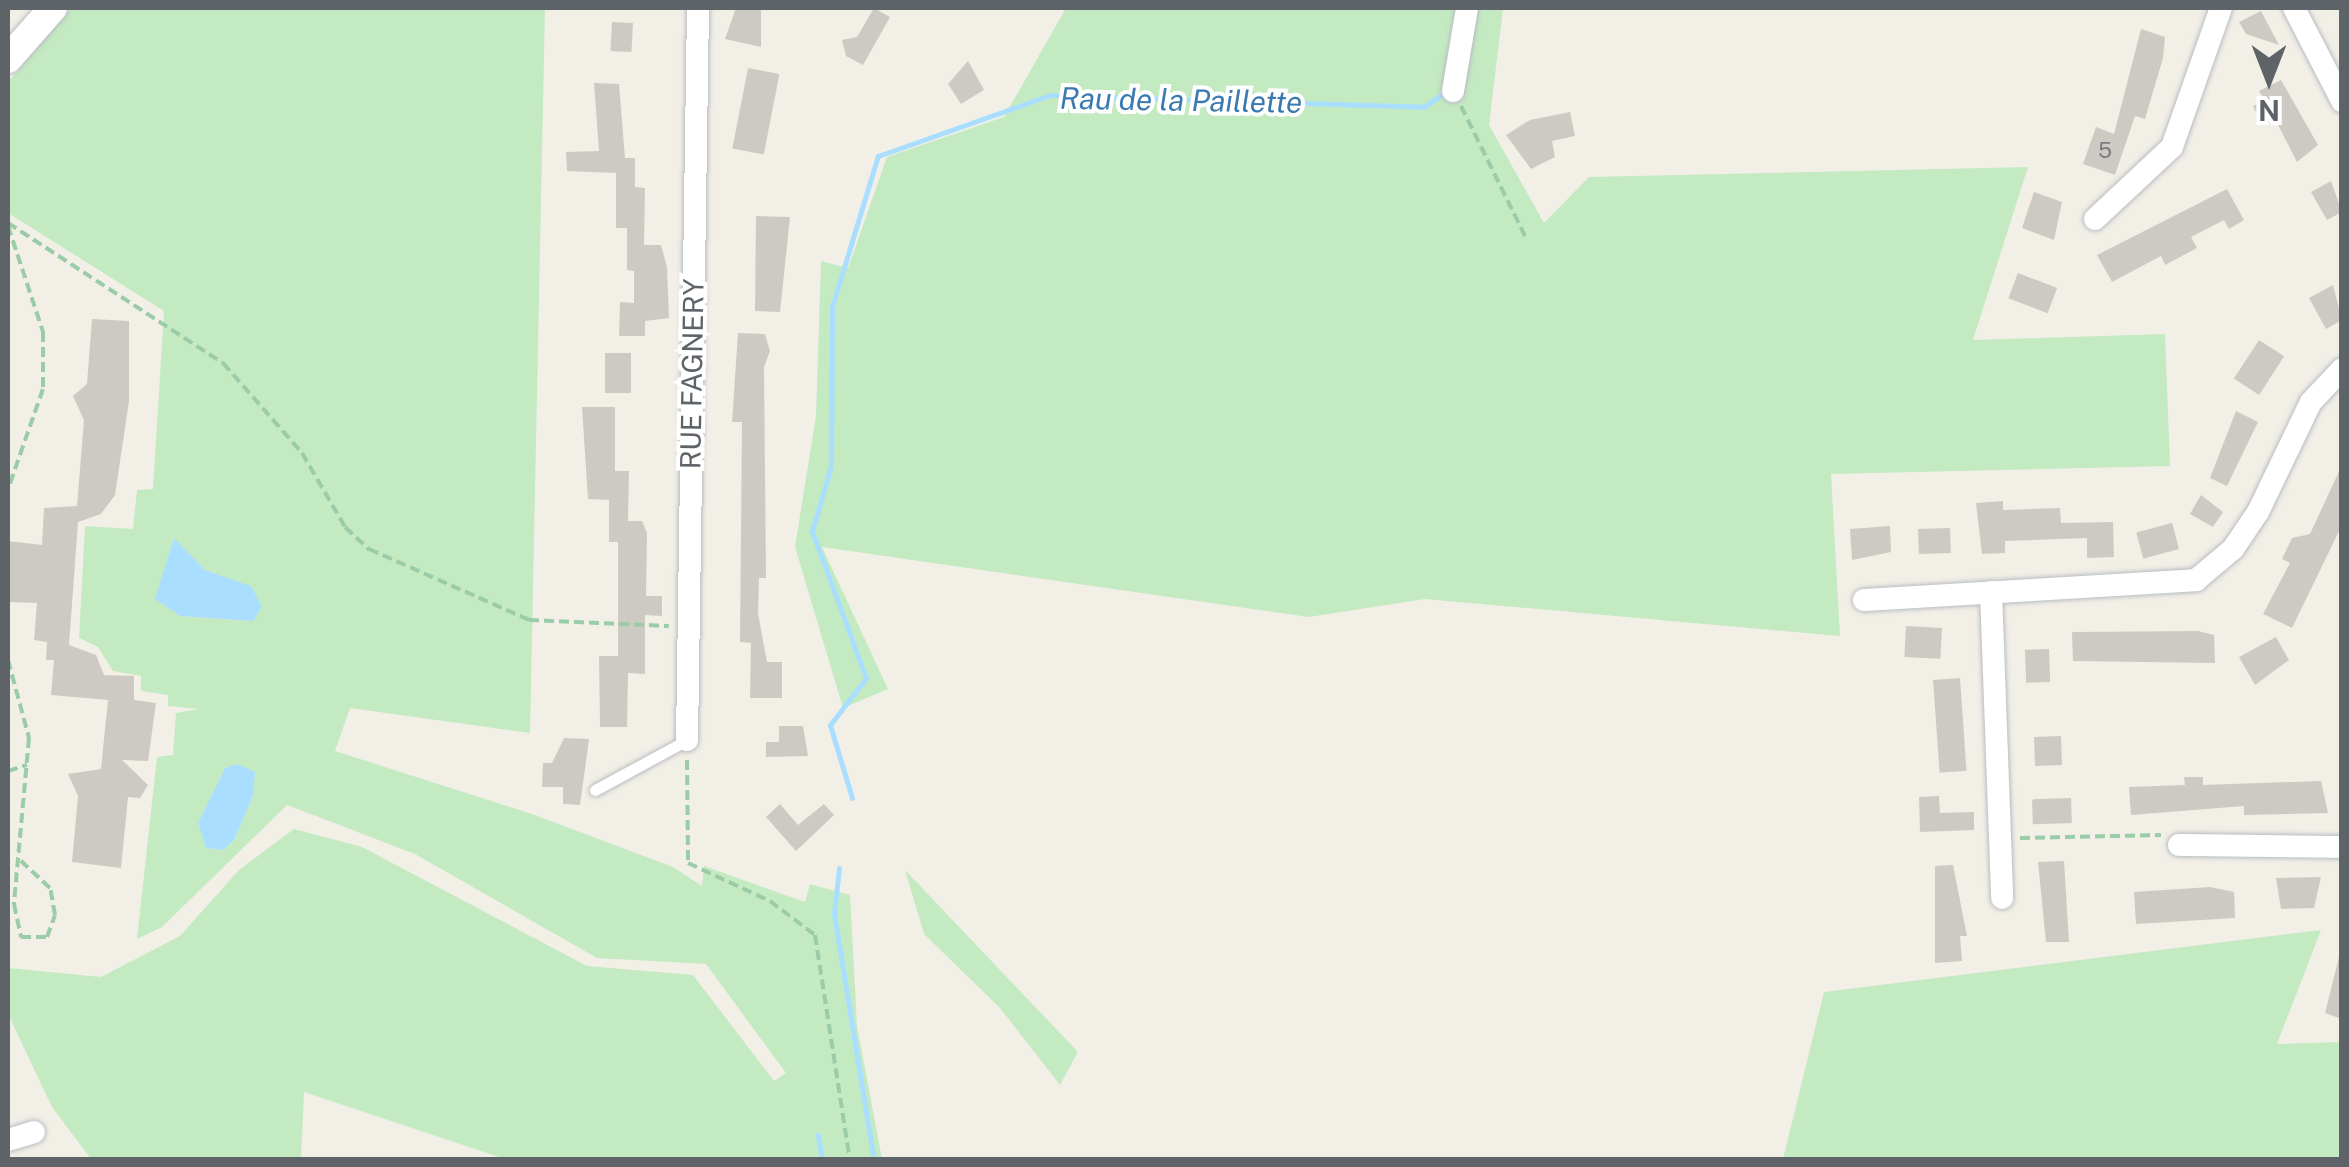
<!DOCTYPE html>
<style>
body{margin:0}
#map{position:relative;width:2349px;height:1167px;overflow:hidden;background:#f2efe7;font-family:"Public Sans",sans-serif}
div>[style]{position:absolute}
.green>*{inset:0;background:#c4eac2}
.water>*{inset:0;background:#aadeff}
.stream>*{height:5px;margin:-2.5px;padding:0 2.5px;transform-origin:2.5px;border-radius:2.5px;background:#aadeff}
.building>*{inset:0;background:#cdcac4;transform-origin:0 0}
.path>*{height:4px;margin-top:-2px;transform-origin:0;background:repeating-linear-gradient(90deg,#9acca7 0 10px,transparent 0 15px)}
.roads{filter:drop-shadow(0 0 2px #b9bdc1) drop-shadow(0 0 2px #b9bdc1)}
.service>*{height:11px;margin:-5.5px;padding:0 5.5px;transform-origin:5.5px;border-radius:5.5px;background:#fff}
.minor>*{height:22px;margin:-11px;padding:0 11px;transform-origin:11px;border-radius:11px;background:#fff}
.tertiary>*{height:28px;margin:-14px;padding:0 14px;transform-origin:14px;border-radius:14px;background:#fff}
span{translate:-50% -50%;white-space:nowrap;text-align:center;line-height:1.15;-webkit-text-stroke:8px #fff;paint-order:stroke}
.number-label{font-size:22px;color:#7a7d7f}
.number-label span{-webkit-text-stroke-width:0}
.street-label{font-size:28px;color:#5e6368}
.water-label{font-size:30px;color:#3a7ab1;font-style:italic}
.frame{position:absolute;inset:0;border:10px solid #5e6368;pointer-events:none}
.north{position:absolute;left:2219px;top:30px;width:100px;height:100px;-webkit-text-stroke:8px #fff;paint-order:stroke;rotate:180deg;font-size:28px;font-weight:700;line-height:40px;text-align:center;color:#5e6368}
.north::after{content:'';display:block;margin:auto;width:35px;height:45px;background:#5e6368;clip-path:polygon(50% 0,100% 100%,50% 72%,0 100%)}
</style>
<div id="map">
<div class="green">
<div style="clip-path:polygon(evenodd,71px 8px,545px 8px,530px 733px,350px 708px,335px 751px,532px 814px,673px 867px,702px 886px,704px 866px,805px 902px,810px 884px,850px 895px,857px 1026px,882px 1159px,505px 1159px,304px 1092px,301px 1159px,91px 1159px,52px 1107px,8px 1014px,8px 968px,101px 977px,180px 936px,239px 870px,294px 829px,362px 847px,587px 966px,693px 975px,774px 1081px,786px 1073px,706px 964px,597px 958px,415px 854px,287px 805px,162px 927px,137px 939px,157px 757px,173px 755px,176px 713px,199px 709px,168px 706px,168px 695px,141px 691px,141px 676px,113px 671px,98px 647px,79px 638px,85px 526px,133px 529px,137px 490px,153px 489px,164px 311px,8px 213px,8px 82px,71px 8px,174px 538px,205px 570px,250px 586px,261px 607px,253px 621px,180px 616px,156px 599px,174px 538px,71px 8px,238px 764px,254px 773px,253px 796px,234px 840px,222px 850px,206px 848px,198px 823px,225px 768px,238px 764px)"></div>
<div style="clip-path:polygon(1066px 8px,1503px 9px,1489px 125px,1544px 223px,1589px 177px,2028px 167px,1973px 340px,2165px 334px,2170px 466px,1831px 474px,1840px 636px,1425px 599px,1309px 617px,822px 547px,888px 689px,843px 708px,795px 547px,816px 416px,821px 261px,848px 268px,887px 157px,1004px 117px)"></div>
<div style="clip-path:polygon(905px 870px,1078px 1052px,1060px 1085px,1000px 1008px,924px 934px)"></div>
<div style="clip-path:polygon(2321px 930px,2277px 1044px,2341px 1042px,2341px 1159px,1783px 1159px,1824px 992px)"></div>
</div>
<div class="water">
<div style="clip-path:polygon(174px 538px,205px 570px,251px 586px,262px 607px,253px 621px,180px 616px,155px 599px)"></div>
<div style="clip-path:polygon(238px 764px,255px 772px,253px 796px,234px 840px,223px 850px,206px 848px,198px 823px,225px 768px)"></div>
</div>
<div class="stream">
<div style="left:852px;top:798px;width:76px;rotate:-106.8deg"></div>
<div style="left:830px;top:725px;width:59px;rotate:-52.5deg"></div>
<div style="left:866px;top:678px;width:157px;rotate:-110.2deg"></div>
<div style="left:812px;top:531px;width:68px;rotate:-73.7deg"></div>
<div style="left:831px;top:466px;width:159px;rotate:-89.6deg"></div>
<div style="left:832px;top:307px;width:158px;rotate:-73.1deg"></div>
<div style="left:878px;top:156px;width:182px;rotate:-19.5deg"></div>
<div style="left:1050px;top:95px;width:374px;rotate:1.8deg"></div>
<div style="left:1424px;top:107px;width:27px;rotate:-36deg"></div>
<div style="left:839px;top:868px;width:46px;rotate:96.2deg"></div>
<div style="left:834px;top:914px;width:249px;rotate:80.8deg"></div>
<div style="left:818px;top:1135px;width:25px;rotate:81deg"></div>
</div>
<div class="building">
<div style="clip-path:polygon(736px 8px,761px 8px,761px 47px,725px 39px)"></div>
<div style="clip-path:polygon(874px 8px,890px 17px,863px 65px,846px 56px,842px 40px,857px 37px)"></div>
<div style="clip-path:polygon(2261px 11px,2279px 45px,2246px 34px,2239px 22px)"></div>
<div style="left:612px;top:22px;width:21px;height:29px;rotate:3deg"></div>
<div style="clip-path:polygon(2141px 29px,2165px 37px,2163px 58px,2145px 119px,2135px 116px,2115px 175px,2083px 164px,2096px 127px,2114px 134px)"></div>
<div style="clip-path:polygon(968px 61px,984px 90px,961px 104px,948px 84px)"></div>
<div style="left:748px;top:68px;width:32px;height:82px;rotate:11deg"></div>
<div style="clip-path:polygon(2281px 80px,2318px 145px,2297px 162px,2275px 119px,2263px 125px,2253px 106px,2264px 101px,2259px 91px)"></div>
<div style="clip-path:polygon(594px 83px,619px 84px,625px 158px,635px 158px,635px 187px,645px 188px,644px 245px,661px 245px,667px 267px,669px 318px,645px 321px,645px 336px,619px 336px,620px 302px,634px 303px,634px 271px,627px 270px,627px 228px,616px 228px,616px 173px,567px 171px,566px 152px,599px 151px)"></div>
<div style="clip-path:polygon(1570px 112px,1575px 136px,1552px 141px,1555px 157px,1531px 169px,1506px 135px,1530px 120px)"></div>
<div style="clip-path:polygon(2331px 181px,2342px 212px,2327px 220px,2311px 192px)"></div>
<div style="clip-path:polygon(2227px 189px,2244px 220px,2229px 229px,2224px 220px,2191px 237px,2197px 248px,2165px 265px,2161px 256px,2112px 282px,2097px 255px)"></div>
<div style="clip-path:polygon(2034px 192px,2062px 202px,2054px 240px,2022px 228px)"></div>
<div style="clip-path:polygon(756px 216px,790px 217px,780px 312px,755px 311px)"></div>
<div style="left:2018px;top:273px;width:42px;height:27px;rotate:21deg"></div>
<div style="clip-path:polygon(2333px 285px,2342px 320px,2326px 329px,2309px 298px)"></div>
<div style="clip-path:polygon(92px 319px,129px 321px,129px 401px,115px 495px,101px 514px,78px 522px,69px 645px,96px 655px,104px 675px,134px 676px,134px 700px,156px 703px,148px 761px,122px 760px,148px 785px,140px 798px,128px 797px,121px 868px,72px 862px,78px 796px,68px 774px,101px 769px,108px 700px,51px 695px,54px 660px,46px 660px,47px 642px,34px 640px,37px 603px,8px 602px,8px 541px,42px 545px,44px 508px,77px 506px,84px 420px,73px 396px,87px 384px)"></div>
<div style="clip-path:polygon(738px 333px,765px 334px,770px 351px,764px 367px,766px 578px,759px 578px,758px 613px,767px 662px,782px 662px,782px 698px,750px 698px,751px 643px,740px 642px,742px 422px,732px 422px)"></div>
<div style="left:2259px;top:340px;width:30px;height:46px;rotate:33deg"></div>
<div style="left:605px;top:353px;width:26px;height:40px"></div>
<div style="clip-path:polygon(582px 407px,615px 407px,615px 471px,629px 471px,628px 521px,642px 521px,647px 533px,646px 596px,662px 596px,662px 616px,645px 615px,645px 674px,628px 673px,627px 727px,600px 727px,599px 656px,618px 656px,618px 542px,609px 542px,609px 500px,588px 499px)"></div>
<div style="clip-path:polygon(2236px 411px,2258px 422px,2227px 486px,2210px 478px)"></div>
<div style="clip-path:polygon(2342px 465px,2342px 525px,2292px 628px,2263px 614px,2290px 563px,2282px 559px,2292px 538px,2310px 534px)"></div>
<div style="clip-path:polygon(2201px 495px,2223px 512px,2213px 527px,2190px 514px)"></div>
<div style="clip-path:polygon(2003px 501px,2003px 510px,2060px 508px,2061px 523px,2113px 522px,2114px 557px,2087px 558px,2087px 538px,2005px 541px,2005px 553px,1982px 554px,1976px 503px)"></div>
<div style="left:2172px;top:523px;width:27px;height:37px;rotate:75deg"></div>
<div style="clip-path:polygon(1890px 526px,1891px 552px,1852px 560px,1850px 529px)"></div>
<div style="left:1950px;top:528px;width:25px;height:32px;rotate:88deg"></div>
<div style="left:1906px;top:626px;width:36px;height:31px;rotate:3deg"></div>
<div style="clip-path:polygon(2198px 631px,2214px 635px,2215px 663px,2073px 661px,2072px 632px)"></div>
<div style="clip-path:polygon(2276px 637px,2289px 660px,2255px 685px,2239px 657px)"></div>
<div style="left:2049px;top:649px;width:33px;height:24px;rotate:88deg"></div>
<div style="left:1960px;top:678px;width:93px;height:27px;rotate:86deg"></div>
<div style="clip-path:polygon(779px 726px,803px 726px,808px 756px,766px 757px,766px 742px,779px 742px)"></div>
<div style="left:2061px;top:736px;width:29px;height:27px;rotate:88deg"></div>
<div style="clip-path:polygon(564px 738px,589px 739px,580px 805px,563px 804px,563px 787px,542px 787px,543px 763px,552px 763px)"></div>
<div style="clip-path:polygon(2184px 777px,2203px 777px,2203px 785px,2321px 781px,2328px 813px,2244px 815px,2244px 806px,2131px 815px,2129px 787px,2185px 785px)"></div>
<div style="clip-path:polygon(1939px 796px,1940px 813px,1974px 812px,1974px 830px,1920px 832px,1919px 797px)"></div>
<div style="left:2071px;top:798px;width:25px;height:39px;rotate:88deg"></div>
<div style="clip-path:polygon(780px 804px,798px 825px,824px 804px,834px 815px,796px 851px,766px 817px)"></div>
<div style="clip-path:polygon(2064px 861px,2069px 942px,2046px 942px,2038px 862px)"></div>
<div style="clip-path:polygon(1953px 865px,1967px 936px,1960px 936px,1962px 961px,1935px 963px,1935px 866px)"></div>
<div style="clip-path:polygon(2321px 877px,2314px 908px,2281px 909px,2276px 878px)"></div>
<div style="clip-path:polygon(2210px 887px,2234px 892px,2235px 918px,2136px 924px,2134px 892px)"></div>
<div style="clip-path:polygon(2339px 957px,2342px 957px,2342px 1019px,2325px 1013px)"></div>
</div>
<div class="path">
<div style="left:1461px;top:106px;width:149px;rotate:63.8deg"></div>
<div style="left:8px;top:223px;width:257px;rotate:33.1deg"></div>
<div style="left:223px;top:363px;width:120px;rotate:48.7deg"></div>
<div style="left:302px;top:453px;width:86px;rotate:59.8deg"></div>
<div style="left:345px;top:527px;width:33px;rotate:43deg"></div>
<div style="left:369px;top:549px;width:175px;rotate:23.9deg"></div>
<div style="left:529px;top:620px;width:140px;rotate:2.5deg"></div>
<div style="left:8px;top:226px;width:112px;rotate:71.7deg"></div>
<div style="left:43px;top:332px;width:57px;rotate:90deg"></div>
<div style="left:43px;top:389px;width:106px;rotate:109.3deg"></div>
<div style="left:8px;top:660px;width:81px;rotate:74.9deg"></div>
<div style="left:29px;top:738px;width:167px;rotate:95.2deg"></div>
<div style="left:14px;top:904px;width:34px;rotate:78deg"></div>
<div style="left:21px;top:937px;width:26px"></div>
<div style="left:47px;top:937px;width:23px;rotate:-70deg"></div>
<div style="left:55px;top:915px;width:27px;rotate:-100deg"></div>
<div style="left:50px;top:888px;width:41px;rotate:-137deg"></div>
<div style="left:687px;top:760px;width:103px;rotate:89.4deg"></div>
<div style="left:688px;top:863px;width:90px;rotate:24.9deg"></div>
<div style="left:770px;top:901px;width:56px;rotate:37.1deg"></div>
<div style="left:815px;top:935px;width:228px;rotate:81.2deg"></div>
<div style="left:8px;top:771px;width:20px;rotate:-18deg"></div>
<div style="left:2020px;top:838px;width:141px;rotate:-1.2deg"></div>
</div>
<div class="roads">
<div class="service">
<div style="left:595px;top:790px;width:105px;rotate:-28.5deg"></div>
</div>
<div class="minor">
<div style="left:2294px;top:8px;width:105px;rotate:62.7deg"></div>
<div style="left:1453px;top:91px;width:84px;rotate:-80.4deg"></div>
<div style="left:2095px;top:219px;width:105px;rotate:-43.1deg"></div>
<div style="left:2172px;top:147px;width:147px;rotate:-70.6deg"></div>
<div style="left:1991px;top:592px;width:306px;rotate:87.9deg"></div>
<div style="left:1864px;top:600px;width:333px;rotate:-3.4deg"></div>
<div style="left:2196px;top:580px;width:48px;rotate:-40deg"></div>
<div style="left:2233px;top:549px;width:45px;rotate:-56deg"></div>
<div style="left:2258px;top:512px;width:122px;rotate:-64.3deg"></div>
<div style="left:2311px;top:402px;width:45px;rotate:-46.8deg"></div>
<div style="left:687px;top:740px;width:732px;rotate:-89.14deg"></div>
<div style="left:2179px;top:845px;width:163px;rotate:0.7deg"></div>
<div style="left:8px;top:1140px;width:27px;rotate:-17deg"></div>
</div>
<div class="tertiary">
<div style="left:8px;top:59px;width:68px;rotate:-48.6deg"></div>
</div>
</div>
<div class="number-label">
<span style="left:2105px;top:151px">5</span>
</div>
<div class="street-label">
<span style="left:692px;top:374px;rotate:-89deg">RUE FAGNERY</span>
</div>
<div class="water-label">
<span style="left:1181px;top:100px;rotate:1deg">Rau de la Paillette</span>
</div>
<div class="frame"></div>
<div class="north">N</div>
</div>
